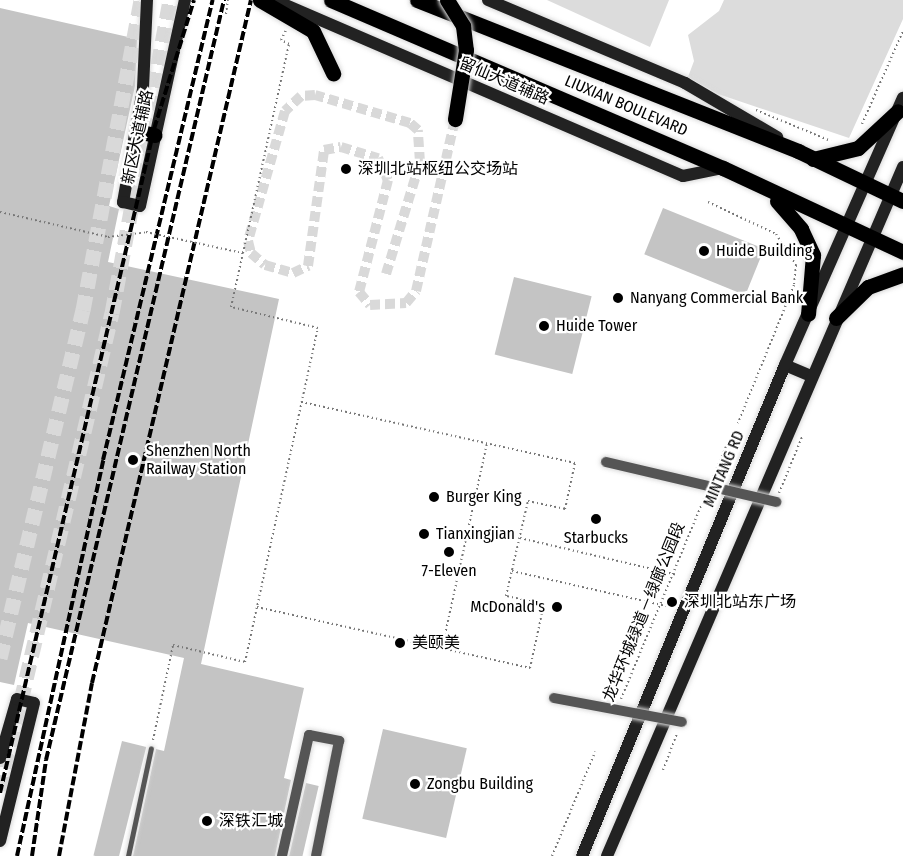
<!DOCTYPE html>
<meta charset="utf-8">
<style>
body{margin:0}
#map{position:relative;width:903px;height:856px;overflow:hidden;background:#fff;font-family:"Fira Sans Condensed","Noto Sans SC",sans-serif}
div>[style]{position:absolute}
.green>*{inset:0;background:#dcdcdc}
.building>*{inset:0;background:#c4c4c4;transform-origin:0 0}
.street-tunnel>*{height:10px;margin-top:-5px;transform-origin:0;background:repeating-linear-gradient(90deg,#d9d9d9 0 10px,transparent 0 15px)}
.primary-tunnel>*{height:15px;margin-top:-7.5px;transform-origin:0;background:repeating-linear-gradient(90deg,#d9d9d9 0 15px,transparent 0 23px)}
.path>*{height:2px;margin-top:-1px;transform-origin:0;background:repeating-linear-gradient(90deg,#777 0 1.5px,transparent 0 4.5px)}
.roads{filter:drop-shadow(0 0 2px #dbdbdb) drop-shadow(0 0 2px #dbdbdb)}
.lane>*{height:5px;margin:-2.5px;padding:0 2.5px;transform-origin:2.5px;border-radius:2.5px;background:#555}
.street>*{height:10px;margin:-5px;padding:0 5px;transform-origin:5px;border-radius:5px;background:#555}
.secondary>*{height:12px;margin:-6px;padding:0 6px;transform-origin:6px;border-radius:6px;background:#222}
.primary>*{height:15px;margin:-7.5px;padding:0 7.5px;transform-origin:7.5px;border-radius:7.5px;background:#000}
.rail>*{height:4px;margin-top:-2px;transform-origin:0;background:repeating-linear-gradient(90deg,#000 0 9px,transparent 0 12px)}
.path-bridge>*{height:2px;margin-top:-1px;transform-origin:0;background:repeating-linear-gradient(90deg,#777 0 1.5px,transparent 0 4.5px)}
.bridges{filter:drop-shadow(0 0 2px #dbdbdb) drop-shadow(0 0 2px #dbdbdb)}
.street-bridge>*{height:10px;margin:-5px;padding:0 5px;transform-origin:5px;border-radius:5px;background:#555}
.primary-bridge>*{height:15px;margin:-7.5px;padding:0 7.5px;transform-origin:7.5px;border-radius:7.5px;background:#000}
.dots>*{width:16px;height:16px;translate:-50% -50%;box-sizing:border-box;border:3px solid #fff;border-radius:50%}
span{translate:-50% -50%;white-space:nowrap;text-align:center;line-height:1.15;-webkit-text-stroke:4.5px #fff;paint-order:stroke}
.street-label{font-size:16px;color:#000}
.poi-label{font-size:16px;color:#000}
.left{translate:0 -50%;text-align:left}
.right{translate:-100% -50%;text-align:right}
</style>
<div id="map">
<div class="green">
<div style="clip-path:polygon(547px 0,669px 0,650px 47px)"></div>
<div style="clip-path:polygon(724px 0,903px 0,903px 19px,849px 138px,718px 94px,688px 77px,694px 61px,688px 35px,719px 11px)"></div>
</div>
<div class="building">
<div style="clip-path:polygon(0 8px,137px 39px,135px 86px,109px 206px,119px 209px,108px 262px,279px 299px,201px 664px,304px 688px,284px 778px,291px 780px,275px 856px,133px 856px,156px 749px,164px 751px,184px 658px,28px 623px,14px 685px,0 682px)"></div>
<div style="left:663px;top:208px;width:109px;height:50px;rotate:22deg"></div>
<div style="left:514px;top:277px;width:80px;height:80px;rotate:14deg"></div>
<div style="left:383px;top:729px;width:86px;height:92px;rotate:13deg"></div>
<div style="left:122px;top:741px;width:25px;height:118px;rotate:14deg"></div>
<div style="left:306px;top:783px;width:13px;height:75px;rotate:13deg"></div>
</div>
<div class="street-tunnel">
<div style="left:386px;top:274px;width:117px;rotate:-73.1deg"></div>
<div style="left:420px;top:162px;width:32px;rotate:-94deg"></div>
<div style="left:418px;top:130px;width:11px;rotate:-139deg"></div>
<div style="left:410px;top:123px;width:99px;rotate:-163.6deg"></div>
<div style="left:315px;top:95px;width:14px;rotate:176deg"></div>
<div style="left:301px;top:96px;width:22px;rotate:137deg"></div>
<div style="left:285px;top:111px;width:135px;rotate:105.9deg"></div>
<div style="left:248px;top:241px;width:12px;rotate:76deg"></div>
<div style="left:251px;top:253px;width:18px;rotate:41deg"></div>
<div style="left:265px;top:265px;width:29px;rotate:16deg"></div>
<div style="left:293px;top:273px;width:17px;rotate:-25deg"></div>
<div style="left:308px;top:266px;width:117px;rotate:-82.1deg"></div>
<div style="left:324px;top:150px;width:17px;rotate:-10deg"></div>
<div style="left:341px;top:147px;width:39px;rotate:17deg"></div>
<div style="left:378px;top:158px;width:24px;rotate:66deg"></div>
<div style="left:388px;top:180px;width:116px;rotate:104.5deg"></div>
<div style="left:359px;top:292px;width:17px;rotate:50deg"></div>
<div style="left:370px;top:305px;width:36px;rotate:-3deg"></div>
<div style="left:406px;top:303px;width:16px;rotate:-50deg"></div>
<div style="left:416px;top:291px;width:176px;rotate:-77.2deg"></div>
</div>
<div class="primary-tunnel">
<div style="left:0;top:658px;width:358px;rotate:-76.6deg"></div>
<div style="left:83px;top:310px;width:315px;rotate:-79.4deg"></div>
<div style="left:0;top:790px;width:490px;rotate:-76.8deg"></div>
<div style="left:112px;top:313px;width:318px;rotate:-79.5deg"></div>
</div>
<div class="path">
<div style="left:226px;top:14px;width:14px;rotate:-82deg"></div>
<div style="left:756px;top:110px;width:81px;rotate:22.5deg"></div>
<div style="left:862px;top:124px;width:102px;rotate:-66.2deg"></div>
<div style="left:708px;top:202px;width:75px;rotate:25.2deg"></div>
<div style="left:776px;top:234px;width:37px;rotate:57deg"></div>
<div style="left:796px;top:265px;width:20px;rotate:96deg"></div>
<div style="left:794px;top:285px;width:149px;rotate:112.1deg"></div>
<div style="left:243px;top:253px;width:214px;rotate:-77.6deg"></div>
<div style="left:289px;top:44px;width:9px;rotate:-153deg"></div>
<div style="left:281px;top:40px;width:11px;rotate:-63deg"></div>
<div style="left:713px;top:477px;width:33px;rotate:-67deg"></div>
<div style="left:779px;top:493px;width:61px;rotate:-67.7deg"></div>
<div style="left:520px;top:538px;width:162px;rotate:13.2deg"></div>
<div style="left:512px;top:571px;width:158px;rotate:12.8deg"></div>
<div style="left:257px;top:607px;width:280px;rotate:12.6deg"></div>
<div style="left:530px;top:668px;width:66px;rotate:-77.7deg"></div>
<div style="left:544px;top:604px;width:39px;rotate:-168deg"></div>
<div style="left:506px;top:596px;width:98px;rotate:-77deg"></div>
<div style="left:528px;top:501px;width:38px;rotate:12deg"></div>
<div style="left:565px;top:509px;width:47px;rotate:-77.7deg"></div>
<div style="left:575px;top:463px;width:280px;rotate:-167.4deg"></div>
<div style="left:442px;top:648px;width:210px;rotate:-77.6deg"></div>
<div style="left:621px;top:699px;width:220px;rotate:-67.5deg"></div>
<div style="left:153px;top:740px;width:97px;rotate:-78.1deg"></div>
<div style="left:173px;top:645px;width:74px;rotate:13.3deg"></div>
<div style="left:245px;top:662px;width:342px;rotate:-77.7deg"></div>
<div style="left:318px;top:328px;width:89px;rotate:-166.4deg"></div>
<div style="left:231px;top:307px;width:55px;rotate:-77.5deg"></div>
<div style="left:243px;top:253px;width:5px;rotate:-169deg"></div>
<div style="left:663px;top:770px;width:40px;rotate:-69deg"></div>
<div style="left:552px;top:856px;width:113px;rotate:-67.5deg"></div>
</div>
<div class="roads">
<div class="lane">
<div style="left:128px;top:856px;width:110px;rotate:-78deg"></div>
</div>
<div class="street">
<div style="left:282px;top:856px;width:124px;rotate:-77.4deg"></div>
<div style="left:309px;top:735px;width:31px;rotate:11deg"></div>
<div style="left:339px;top:741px;width:117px;rotate:101.3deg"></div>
</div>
<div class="secondary">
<div style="left:147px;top:0;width:89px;rotate:92.6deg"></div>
<div style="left:143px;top:89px;width:115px;rotate:100deg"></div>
<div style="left:123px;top:202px;width:17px;rotate:13deg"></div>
<div style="left:140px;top:206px;width:211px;rotate:-77.7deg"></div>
<div style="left:274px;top:0;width:445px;rotate:23.3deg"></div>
<div style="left:683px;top:176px;width:41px;rotate:-11.3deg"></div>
<div style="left:488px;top:0;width:214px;rotate:22.8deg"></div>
<div style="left:685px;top:83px;width:107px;rotate:30.4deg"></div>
<div style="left:785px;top:365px;width:28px;rotate:23deg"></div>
<div style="left:0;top:758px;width:61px;rotate:-73.9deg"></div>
<div style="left:17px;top:699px;width:17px;rotate:13deg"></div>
<div style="left:34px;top:703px;width:142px;rotate:103.8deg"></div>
<div style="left:582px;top:856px;width:531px;rotate:-67.54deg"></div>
<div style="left:785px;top:365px;width:292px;rotate:-66.2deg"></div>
<div style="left:607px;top:856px;width:750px;rotate:-66.75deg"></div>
</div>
<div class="primary">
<div style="left:260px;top:0;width:61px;rotate:30.3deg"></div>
<div style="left:313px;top:31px;width:47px;rotate:64.5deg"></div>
<div style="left:331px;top:0;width:426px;rotate:23.2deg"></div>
<div style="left:723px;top:168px;width:199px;rotate:25deg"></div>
<div style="left:417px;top:0;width:410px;rotate:21.6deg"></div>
<div style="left:798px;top:151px;width:116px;rotate:25.5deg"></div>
<div style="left:137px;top:131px;width:18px;rotate:13deg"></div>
<div style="left:813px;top:159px;width:46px;rotate:-13.7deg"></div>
<div style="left:858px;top:148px;width:54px;rotate:-42.8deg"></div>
<div style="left:777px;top:201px;width:37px;rotate:49deg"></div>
<div style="left:801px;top:229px;width:29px;rotate:65deg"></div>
<div style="left:813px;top:255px;width:59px;rotate:94.8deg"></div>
<div style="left:836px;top:318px;width:45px;rotate:-44.1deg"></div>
<div style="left:868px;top:287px;width:37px;rotate:-20deg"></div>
</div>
</div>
<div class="rail">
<div style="left:0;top:793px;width:682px;rotate:-76.94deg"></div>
<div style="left:154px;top:129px;width:135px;rotate:-72.8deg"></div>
<div style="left:17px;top:856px;width:405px;rotate:-77.7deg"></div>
<div style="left:103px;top:460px;width:473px;rotate:-76.6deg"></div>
<div style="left:32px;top:856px;width:97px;rotate:-81.7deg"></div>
<div style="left:46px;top:760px;width:781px;rotate:-76.82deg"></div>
<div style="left:59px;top:856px;width:176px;rotate:-79.2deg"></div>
<div style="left:92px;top:683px;width:701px;rotate:-76.9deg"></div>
</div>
<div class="path-bridge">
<div style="left:0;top:212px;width:111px;rotate:13deg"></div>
<div style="left:108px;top:237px;width:38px;rotate:-7deg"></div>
<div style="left:146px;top:232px;width:94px;rotate:12.3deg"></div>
</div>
<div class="bridges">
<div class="street-bridge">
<div style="left:606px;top:462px;width:175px;rotate:13.2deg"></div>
<div style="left:554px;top:698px;width:130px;rotate:10.6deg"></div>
</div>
<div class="primary-bridge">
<div style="left:447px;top:0;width:31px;rotate:58deg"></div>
<div style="left:463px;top:26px;width:24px;rotate:83deg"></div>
<div style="left:466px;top:50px;width:70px;rotate:99.1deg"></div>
</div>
</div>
<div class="dots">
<div style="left:346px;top:169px;background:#000"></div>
<div style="left:704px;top:251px;background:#000"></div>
<div style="left:618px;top:298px;background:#000"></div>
<div style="left:544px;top:326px;background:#000"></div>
<div style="left:133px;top:460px;background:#000"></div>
<div style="left:434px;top:497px;background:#000"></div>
<div style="left:596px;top:519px;background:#000"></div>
<div style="left:424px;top:534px;background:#000"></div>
<div style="left:449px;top:552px;background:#000"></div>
<div style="left:672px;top:602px;background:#000"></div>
<div style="left:557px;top:607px;background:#000"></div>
<div style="left:400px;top:643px;background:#000"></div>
<div style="left:415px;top:784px;background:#000"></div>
<div style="left:207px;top:821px;background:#000"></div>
</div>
<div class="street-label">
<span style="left:504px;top:81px;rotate:23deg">留仙大道辅路</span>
<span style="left:626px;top:106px;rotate:23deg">LIUXIAN BOULEVARD</span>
<span style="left:138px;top:137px;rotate:-78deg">新区大道辅路</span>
<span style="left:724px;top:469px;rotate:-67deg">MINTANG RD</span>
<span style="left:644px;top:612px;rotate:-68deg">龙华环城绿道－绿廊公园段</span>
</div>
<div class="poi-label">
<span class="left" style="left:358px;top:169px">深圳北站枢纽公交场站</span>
<span class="left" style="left:716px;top:251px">Huide Building</span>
<span class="left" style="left:630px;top:298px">Nanyang Commercial Bank</span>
<span class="left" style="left:556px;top:326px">Huide Tower</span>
<span class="left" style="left:146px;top:460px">Shenzhen North<br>Railway Station</span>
<span class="left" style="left:446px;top:497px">Burger King</span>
<span class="left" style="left:436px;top:534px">Tianxingjian</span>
<span style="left:596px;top:538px">Starbucks</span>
<span style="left:449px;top:571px">7-Eleven</span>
<span class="left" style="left:684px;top:602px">深圳北站东广场</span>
<span class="right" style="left:545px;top:607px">McDonald's</span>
<span class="left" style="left:412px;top:643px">美颐美</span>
<span class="left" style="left:427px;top:784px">Zongbu Building</span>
<span class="left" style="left:219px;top:821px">深铁汇城</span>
</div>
</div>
